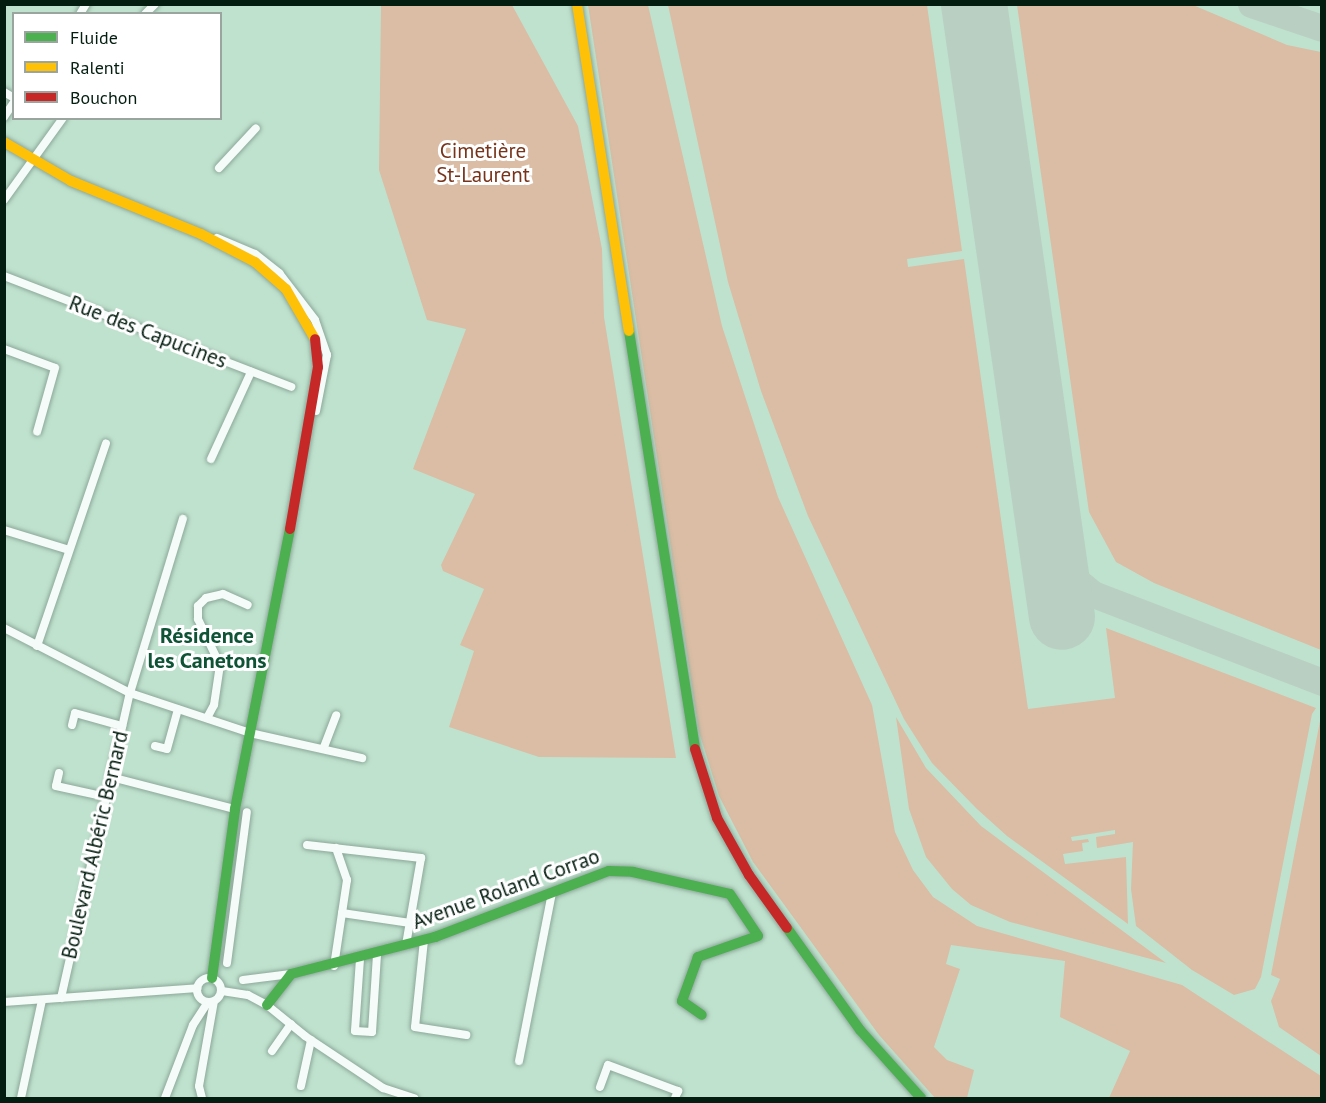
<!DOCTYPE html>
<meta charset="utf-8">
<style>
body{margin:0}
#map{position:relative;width:1326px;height:1103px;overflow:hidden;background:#bfe2ce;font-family:"PT Sans",sans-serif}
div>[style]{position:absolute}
.green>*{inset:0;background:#dabda4}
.taxiway>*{height:27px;margin:-13.5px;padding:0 13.5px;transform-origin:13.5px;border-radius:13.5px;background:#b9cfc2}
.runway>*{height:66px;margin:-33px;padding:0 33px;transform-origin:33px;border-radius:33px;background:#b9cfc2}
.roads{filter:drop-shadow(0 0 2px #8ca899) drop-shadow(0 0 2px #8ca899)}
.street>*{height:8px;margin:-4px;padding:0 4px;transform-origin:4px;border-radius:4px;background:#f5fbf8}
.street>.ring{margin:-4px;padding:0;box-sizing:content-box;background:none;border:8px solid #f5fbf8;border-radius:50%}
.fast>*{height:10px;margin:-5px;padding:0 5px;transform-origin:5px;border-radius:5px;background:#4caf50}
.slow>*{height:10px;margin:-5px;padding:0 5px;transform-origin:5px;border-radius:5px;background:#ffc107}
.jam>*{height:10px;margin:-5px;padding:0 5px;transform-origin:5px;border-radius:5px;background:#c62828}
span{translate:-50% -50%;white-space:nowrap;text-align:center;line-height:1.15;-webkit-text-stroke:6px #fff;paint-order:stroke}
.park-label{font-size:21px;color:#77341b}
.street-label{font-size:21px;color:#031d10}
.neighbourhood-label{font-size:22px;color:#0e5336;font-weight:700}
.frame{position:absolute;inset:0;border:6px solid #031d10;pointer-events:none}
.legend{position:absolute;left:12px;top:12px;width:210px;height:108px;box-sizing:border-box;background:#fff;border:2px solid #9aa59f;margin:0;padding:8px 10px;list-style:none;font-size:18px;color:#031d10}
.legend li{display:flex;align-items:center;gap:12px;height:30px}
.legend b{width:30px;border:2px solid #9aa59f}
</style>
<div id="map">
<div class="green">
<div style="clip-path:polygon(381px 5px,512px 5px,578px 126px,602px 249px,604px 317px,676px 758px,539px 757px,449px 727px,474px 651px,460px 645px,484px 589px,443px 571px,441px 565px,475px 494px,413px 469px,466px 329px,427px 320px,379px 170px)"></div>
<div style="clip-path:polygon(588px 5px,648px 5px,722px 326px,778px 497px,872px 705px,895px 832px,913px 870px,933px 897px,977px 926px,1182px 985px,1321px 1076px,1321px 1098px,1109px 1098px,1130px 1051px,1060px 1017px,1065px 961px,951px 945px,946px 964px,960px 969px,934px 1047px,947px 1060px,974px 1070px,967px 1098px,935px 1098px,879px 1035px,753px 862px,719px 796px,699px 732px)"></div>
<div style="clip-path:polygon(668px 5px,927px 5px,962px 251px,907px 259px,908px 267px,964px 259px,1028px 709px,1115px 698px,1106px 628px,1316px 708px,1312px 714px,1261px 977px,1255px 989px,1234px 995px,1192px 970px,1136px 926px,1131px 889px,1133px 842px,1097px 848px,1096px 837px,1115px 834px,1115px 830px,1071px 837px,1072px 841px,1088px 839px,1089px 842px,1082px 843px,1083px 851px,1063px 854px,1065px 864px,1126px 857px,1128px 924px,1007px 836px,977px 809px,932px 763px,904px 719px,808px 516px,761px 391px,728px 282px)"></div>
<div style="clip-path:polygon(1017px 5px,1193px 5px,1287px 45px,1321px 52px,1321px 650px,1154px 583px,1116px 562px,1089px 512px)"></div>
<div style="clip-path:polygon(1321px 716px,1322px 1056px,1321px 1056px,1279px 1027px,1271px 1001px,1280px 979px,1271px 975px)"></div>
<div style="clip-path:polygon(896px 717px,926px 768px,981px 826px,1166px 963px,1010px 922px,971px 905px,952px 889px,926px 857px,909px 809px)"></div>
</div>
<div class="taxiway">
<div style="left:1251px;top:4px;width:75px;rotate:18.7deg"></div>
<div style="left:1049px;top:528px;width:45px;rotate:70.3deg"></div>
<div style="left:1064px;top:570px;width:38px;rotate:40deg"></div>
<div style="left:1093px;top:594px;width:245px;rotate:21deg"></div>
</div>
<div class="runway">
<div style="left:974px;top:4px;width:619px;rotate:81.83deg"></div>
</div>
<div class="roads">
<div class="street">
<div style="left:80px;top:14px;width:12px;rotate:-59deg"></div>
<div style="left:145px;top:14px;width:14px;rotate:-45deg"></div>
<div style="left:4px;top:92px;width:12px;rotate:31deg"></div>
<div style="left:4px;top:117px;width:18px;rotate:-56deg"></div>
<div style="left:219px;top:168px;width:54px;rotate:-47.2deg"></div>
<div style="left:4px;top:200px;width:101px;rotate:-54.3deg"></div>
<div style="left:217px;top:238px;width:41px;rotate:22.8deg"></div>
<div style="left:255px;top:254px;width:31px;rotate:38deg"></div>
<div style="left:279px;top:273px;width:59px;rotate:52.5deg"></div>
<div style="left:315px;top:320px;width:37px;rotate:71deg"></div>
<div style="left:327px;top:355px;width:57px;rotate:101.1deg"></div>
<div style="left:4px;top:276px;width:308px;rotate:21.1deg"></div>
<div style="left:4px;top:349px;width:54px;rotate:20.4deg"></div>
<div style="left:55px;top:368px;width:66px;rotate:105.7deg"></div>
<div style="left:211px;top:459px;width:96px;rotate:-65.3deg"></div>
<div style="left:4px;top:530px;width:68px;rotate:17.1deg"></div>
<div style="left:4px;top:628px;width:142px;rotate:27.3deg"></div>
<div style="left:130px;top:693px;width:126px;rotate:18.4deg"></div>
<div style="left:250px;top:733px;width:115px;rotate:12.6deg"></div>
<div style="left:37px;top:646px;width:214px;rotate:-71.2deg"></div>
<div style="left:207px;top:718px;width:15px;rotate:-62deg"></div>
<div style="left:214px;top:705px;width:40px;rotate:-81.5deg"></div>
<div style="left:220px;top:665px;width:51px;rotate:-115.6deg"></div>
<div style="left:198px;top:619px;width:13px;rotate:-90deg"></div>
<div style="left:198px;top:606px;width:11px;rotate:-45deg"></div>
<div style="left:206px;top:598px;width:17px;rotate:-13deg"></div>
<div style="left:223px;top:594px;width:27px;rotate:24deg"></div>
<div style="left:72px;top:725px;width:12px;rotate:-76deg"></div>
<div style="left:75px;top:713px;width:49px;rotate:15.5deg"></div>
<div style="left:155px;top:746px;width:12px;rotate:14deg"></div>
<div style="left:167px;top:749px;width:41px;rotate:-74.6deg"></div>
<div style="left:324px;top:747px;width:34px;rotate:-69deg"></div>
<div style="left:59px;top:773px;width:13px;rotate:103deg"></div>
<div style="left:56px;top:786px;width:51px;rotate:12.4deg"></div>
<div style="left:111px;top:777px;width:128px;rotate:14.5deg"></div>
<div style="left:307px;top:845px;width:115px;rotate:6.5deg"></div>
<div style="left:421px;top:858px;width:88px;rotate:99.8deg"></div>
<div style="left:342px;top:913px;width:69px;rotate:8.4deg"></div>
<div style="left:424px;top:940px;width:87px;rotate:95.9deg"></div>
<div style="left:415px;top:1027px;width:52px;rotate:8.9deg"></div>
<div style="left:360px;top:959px;width:72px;rotate:94deg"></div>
<div style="left:355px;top:1031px;width:17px;rotate:3deg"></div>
<div style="left:372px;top:1032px;width:78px;rotate:-86.3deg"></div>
<div style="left:227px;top:963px;width:152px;rotate:-82.5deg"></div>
<div style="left:334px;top:966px;width:87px;rotate:-81.4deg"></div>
<div style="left:347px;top:880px;width:34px;rotate:-109deg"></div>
<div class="ring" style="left:197px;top:978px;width:16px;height:16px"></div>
<div style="left:243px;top:980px;width:48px;rotate:-7.1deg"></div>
<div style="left:222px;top:991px;width:26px;rotate:9deg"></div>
<div style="left:248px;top:995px;width:21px;rotate:28deg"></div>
<div style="left:267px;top:1005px;width:49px;rotate:39.2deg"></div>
<div style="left:305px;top:1036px;width:94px;rotate:33.7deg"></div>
<div style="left:383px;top:1088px;width:33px;rotate:18deg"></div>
<div style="left:61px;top:998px;width:313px;rotate:-77.3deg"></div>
<div style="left:130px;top:693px;width:182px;rotate:-73.1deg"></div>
<div style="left:4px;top:1002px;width:194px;rotate:-4.1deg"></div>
<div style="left:272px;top:1051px;width:33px;rotate:-55deg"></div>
<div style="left:519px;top:1061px;width:171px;rotate:-78.9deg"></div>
<div style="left:301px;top:1086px;width:47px;rotate:-77.7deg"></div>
<div style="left:600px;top:1087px;width:23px;rotate:-70deg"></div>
<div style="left:608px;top:1065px;width:75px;rotate:20.4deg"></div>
<div style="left:678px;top:1091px;width:8px;rotate:113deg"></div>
<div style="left:21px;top:1098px;width:100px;rotate:-77.9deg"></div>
<div style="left:165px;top:1098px;width:78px;rotate:-69deg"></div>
<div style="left:193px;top:1025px;width:27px;rotate:-57deg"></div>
<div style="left:202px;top:1098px;width:12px;rotate:-104deg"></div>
<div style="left:199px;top:1086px;width:86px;rotate:-80deg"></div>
</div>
<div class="fast">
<div style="left:629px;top:331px;width:423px;rotate:81deg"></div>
<div style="left:787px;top:928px;width:125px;rotate:54.4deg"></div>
<div style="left:860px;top:1030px;width:91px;rotate:48.1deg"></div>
<div style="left:212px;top:978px;width:171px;rotate:-82.2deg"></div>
<div style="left:235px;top:809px;width:285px;rotate:-78.9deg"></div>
<div style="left:267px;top:1005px;width:39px;rotate:-52deg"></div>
<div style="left:291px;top:974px;width:149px;rotate:-14.4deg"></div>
<div style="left:435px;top:937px;width:186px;rotate:-20.8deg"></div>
<div style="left:609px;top:871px;width:24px;rotate:2deg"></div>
<div style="left:633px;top:872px;width:99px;rotate:12.8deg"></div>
<div style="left:730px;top:894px;width:50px;rotate:56.3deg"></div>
<div style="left:758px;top:936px;width:64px;rotate:160.7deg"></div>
<div style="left:698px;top:957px;width:47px;rotate:110deg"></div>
<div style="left:682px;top:1001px;width:24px;rotate:35deg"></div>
</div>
<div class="slow">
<div style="left:577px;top:4px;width:331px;rotate:81deg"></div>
<div style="left:4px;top:142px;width:78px;rotate:30.2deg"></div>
<div style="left:71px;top:181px;width:140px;rotate:22.2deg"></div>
<div style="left:201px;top:234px;width:61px;rotate:27.4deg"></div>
<div style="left:255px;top:262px;width:41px;rotate:41.1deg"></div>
<div style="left:286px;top:289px;width:58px;rotate:59.9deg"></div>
</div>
<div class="jam">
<div style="left:290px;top:529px;width:164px;rotate:-80.2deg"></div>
<div style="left:318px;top:367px;width:28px;rotate:-96deg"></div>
<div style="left:695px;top:749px;width:72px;rotate:72.3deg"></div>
<div style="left:717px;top:818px;width:65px;rotate:60.7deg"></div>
<div style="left:749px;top:875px;width:65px;rotate:54.4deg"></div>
</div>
</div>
<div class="park-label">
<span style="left:483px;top:163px">Cimetière<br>St-Laurent</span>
</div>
<div class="street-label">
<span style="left:148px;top:332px;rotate:21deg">Rue des Capucines</span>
<span style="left:95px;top:845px;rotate:-77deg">Boulevard Albéric Bernard</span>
<span style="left:506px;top:889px;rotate:-20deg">Avenue Roland Corrao</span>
</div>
<div class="neighbourhood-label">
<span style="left:207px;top:648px">Résidence<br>les Canetons</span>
</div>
<div class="frame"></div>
<ul class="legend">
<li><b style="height:8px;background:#4caf50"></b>Fluide</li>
<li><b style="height:8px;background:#ffc107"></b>Ralenti</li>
<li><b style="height:8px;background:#c62828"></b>Bouchon</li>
</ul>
</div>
